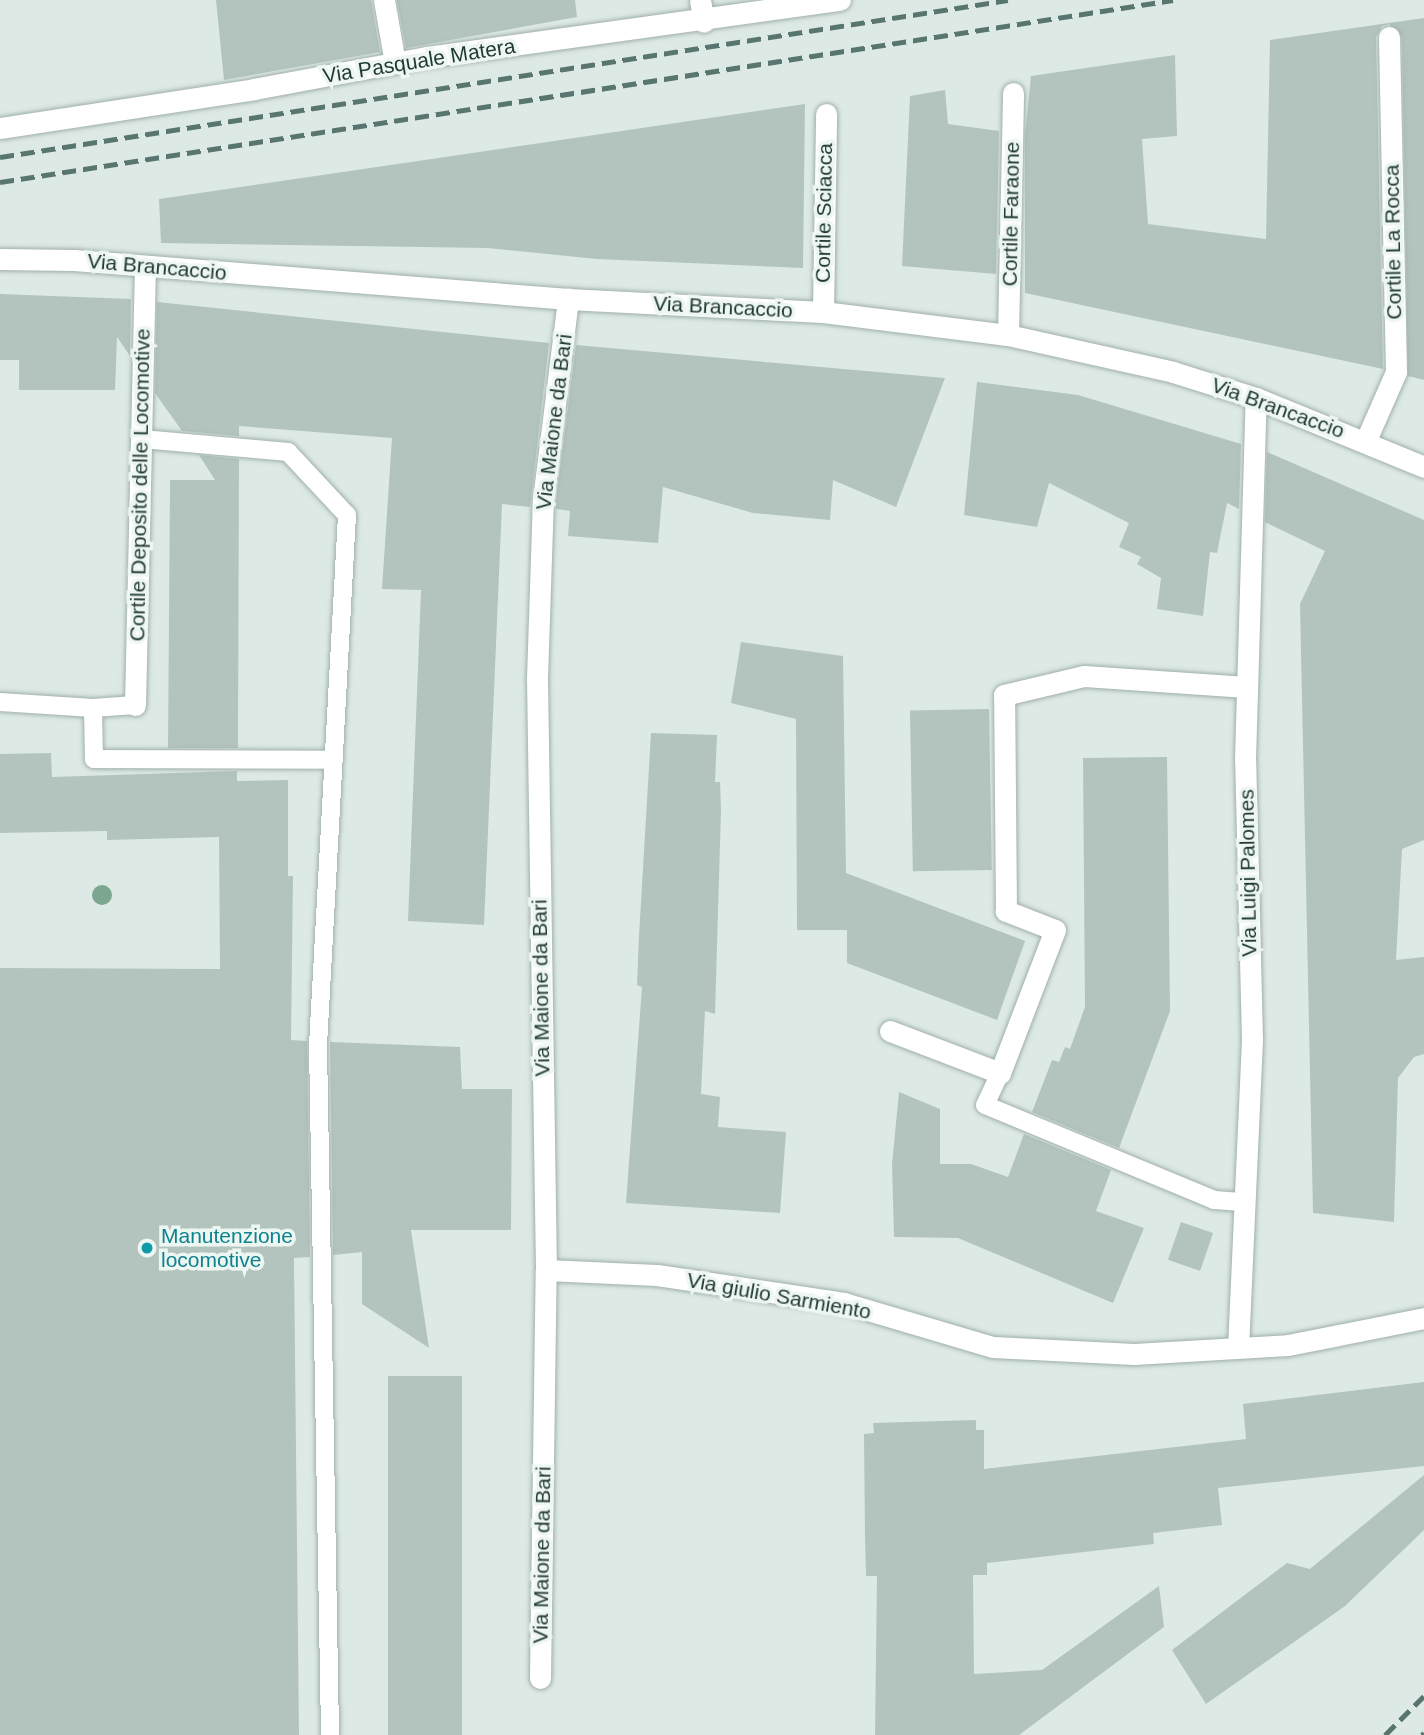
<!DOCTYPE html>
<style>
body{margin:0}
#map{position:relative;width:1424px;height:1735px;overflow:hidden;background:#dde9e5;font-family:Arial,sans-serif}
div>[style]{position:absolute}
.building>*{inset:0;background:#b3c4be;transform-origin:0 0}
.roads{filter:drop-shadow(0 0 2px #a0b0ac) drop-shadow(0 0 2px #a0b0ac)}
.service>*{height:18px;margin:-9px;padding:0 9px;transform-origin:9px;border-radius:9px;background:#fff}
.minor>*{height:21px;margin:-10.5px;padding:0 10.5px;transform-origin:10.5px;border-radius:10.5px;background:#fff}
.rail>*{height:5px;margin-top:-2.5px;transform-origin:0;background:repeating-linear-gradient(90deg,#59756f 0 14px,transparent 0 21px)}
.trees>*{width:20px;height:20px;margin:-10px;border-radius:50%;background:#7ba690}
.dots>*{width:19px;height:19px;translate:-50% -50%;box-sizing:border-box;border:4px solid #eef6f2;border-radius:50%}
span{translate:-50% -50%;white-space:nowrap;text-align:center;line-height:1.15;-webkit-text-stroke:7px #eef6f2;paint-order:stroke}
.street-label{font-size:21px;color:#1f3834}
.culture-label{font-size:21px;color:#0d838f}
.left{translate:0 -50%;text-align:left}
</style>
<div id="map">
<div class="building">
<div style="clip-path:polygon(216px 0,371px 0,380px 52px,224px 80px)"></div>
<div style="clip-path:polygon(397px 0,575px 0,577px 17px,406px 48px)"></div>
<div style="clip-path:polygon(1424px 18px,1424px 380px,1408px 376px,1402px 37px,1389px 24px,1382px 26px,1376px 37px,1383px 369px,1025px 293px,1025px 135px,1031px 76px,1175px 55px,1177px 136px,1142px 139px,1148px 224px,1266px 239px,1270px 40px)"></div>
<div style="clip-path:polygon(945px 90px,948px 124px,999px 131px,996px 274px,902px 266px,910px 96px)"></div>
<div style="clip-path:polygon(805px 104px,803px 268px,597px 259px,487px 248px,161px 243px,159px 199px)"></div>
<div style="clip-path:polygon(0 294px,131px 299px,130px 356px,117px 337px,115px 390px,19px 390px,19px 360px,0 360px)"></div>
<div style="clip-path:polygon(157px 302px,549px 343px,530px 507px,502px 504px,484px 925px,408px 921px,421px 590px,382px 589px,392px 438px,239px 426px,239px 436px,182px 431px,155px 393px)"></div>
<div style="clip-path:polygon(576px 345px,945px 378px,896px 507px,833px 480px,830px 520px,753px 513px,663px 487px,658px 543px,568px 536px,570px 511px,556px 509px,556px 501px)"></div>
<div style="clip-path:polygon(977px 382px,1078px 395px,1241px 444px,1239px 509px,1227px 503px,1217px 553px,1210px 552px,1203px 616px,1157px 609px,1161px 578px,1137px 564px,1141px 557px,1119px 547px,1129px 523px,1049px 483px,1037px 527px,964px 515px)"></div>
<div style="clip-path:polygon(1267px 452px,1424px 520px,1424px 840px,1402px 849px,1396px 960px,1424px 957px,1424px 1054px,1414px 1057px,1398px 1078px,1394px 1222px,1313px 1213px,1300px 604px,1325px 551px,1265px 522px)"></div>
<div style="clip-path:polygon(199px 455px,239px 459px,238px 748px,168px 748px,170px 480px,215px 480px)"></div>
<div style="clip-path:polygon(741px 642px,843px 656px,846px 873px,1025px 941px,997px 1020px,847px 963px,847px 930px,797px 930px,796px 719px,731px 703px)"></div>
<div style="left:989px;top:709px;width:161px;height:79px;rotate:89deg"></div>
<div style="clip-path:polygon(651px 733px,717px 735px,715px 782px,720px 782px,721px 810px,715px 1014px,705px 1011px,701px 1094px,720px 1097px,718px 1127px,786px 1132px,780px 1213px,626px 1203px,642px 987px,637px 985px,639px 936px)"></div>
<div style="clip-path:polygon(51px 753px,52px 777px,237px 771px,237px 781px,288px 780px,288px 876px,293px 876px,291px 1040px,307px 1041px,310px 1257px,294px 1258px,299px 1735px,0 1735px,0 968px,220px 969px,219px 837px,107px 840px,107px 831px,0 833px,0 754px)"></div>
<div style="clip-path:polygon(1167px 757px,1170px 1011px,1119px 1148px,1032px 1112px,1052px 1060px,1059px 1062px,1065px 1047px,1070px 1049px,1085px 1007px,1083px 758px)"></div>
<div style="clip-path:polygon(330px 1042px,460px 1047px,462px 1089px,512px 1089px,511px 1230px,411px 1230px,429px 1348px,362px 1304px,362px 1252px,333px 1255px)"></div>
<div style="clip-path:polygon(899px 1092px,940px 1109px,940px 1164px,971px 1164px,1008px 1177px,1024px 1134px,1111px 1170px,1096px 1211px,1144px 1228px,1113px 1303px,958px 1238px,894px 1237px,892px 1164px)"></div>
<div style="left:1181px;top:1222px;width:34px;height:40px;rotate:19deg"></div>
<div style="left:388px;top:1376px;width:74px;height:359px"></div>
<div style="clip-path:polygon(1424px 1382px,1424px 1466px,1218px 1488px,1222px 1525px,1153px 1533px,1154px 1544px,987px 1563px,987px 1575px,973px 1575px,974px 1674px,1042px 1670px,1159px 1586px,1164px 1627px,1019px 1735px,875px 1735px,877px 1576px,866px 1576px,865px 1537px,864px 1434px,874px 1433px,873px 1423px,976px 1420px,976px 1430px,984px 1430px,984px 1469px,1246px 1439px,1243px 1404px)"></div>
<div style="clip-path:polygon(1424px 1475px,1424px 1530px,1345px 1606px,1206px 1704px,1172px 1650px,1287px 1563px,1310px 1569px)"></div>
</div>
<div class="roads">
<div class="service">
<div style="left:142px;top:439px;width:147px;rotate:5.1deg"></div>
<div style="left:288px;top:452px;width:86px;rotate:46.9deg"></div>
<div style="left:347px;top:515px;width:531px;rotate:93.13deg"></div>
<div style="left:318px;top:1045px;width:690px;rotate:89deg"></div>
<div style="left:0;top:702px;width:93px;rotate:3.7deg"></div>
<div style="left:93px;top:708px;width:42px;rotate:-4.1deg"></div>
<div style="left:93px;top:708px;width:51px;rotate:88.9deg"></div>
<div style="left:94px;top:759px;width:240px;rotate:0.2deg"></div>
<div style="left:1000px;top:1073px;width:35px;rotate:115deg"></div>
<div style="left:985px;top:1105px;width:248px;rotate:22.5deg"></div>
<div style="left:1214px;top:1200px;width:31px;rotate:4deg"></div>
</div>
<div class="minor">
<div style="left:384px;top:0;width:64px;rotate:80.1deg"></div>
<div style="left:700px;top:0;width:22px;rotate:80deg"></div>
<div style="left:0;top:128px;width:257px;rotate:-8.7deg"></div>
<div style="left:254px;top:89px;width:176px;rotate:-10.5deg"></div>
<div style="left:427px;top:57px;width:417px;rotate:-7.9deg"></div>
<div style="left:0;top:259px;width:74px;rotate:0.8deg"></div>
<div style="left:74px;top:260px;width:496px;rotate:4.5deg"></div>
<div style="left:568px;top:299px;width:255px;rotate:2.9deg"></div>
<div style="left:823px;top:312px;width:186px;rotate:7.1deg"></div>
<div style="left:1008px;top:335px;width:169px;rotate:12.6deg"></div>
<div style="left:1173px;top:372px;width:87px;rotate:17.4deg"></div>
<div style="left:1256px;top:398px;width:182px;rotate:22.3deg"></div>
<div style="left:823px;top:312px;width:198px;rotate:-89.1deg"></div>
<div style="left:1008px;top:335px;width:242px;rotate:-88.8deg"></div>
<div style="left:1366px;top:440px;width:74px;rotate:-66.2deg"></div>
<div style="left:1396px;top:372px;width:335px;rotate:-91.2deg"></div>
<div style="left:135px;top:705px;width:439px;rotate:-88.7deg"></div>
<div style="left:890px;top:1031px;width:118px;rotate:20.9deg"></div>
<div style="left:1000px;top:1073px;width:153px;rotate:-69deg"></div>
<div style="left:1055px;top:930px;width:53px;rotate:-158.8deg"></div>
<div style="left:1006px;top:911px;width:216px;rotate:-90.5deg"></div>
<div style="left:1004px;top:695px;width:82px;rotate:-13.4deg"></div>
<div style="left:1084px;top:676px;width:163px;rotate:3.9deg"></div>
<div style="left:546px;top:1270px;width:111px;rotate:2.6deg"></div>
<div style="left:657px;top:1275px;width:189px;rotate:8.5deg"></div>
<div style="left:844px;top:1303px;width:155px;rotate:16.5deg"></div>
<div style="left:993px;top:1347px;width:141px;rotate:2.8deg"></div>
<div style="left:1134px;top:1354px;width:154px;rotate:-3.3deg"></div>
<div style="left:1288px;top:1345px;width:139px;rotate:-11.2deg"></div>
<div style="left:1238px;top:1348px;width:308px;rotate:-87.4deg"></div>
<div style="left:1252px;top:1040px;width:281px;rotate:-91.4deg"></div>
<div style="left:1245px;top:759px;width:361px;rotate:-88.3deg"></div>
<div style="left:540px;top:1678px;width:408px;rotate:-89.2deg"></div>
<div style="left:546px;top:1270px;width:592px;rotate:-90.87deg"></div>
<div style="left:537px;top:678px;width:178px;rotate:-88.1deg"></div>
<div style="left:543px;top:500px;width:203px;rotate:-82.9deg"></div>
</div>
</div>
<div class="rail">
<div style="left:0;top:157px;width:1020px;rotate:-8.85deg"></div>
<div style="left:0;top:182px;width:1187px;rotate:-8.82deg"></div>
<div style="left:1385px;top:1735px;width:55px;rotate:-45deg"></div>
<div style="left:1422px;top:1735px;width:3px;rotate:-45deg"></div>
</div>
<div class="trees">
<div style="left:102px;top:895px"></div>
</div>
<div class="dots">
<div style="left:147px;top:1248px;background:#0f9aa8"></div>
</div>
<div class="street-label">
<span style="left:419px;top:61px;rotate:-9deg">Via Pasquale Matera</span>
<span style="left:824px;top:213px;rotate:-89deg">Cortile Sciacca</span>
<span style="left:1011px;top:214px;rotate:-89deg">Cortile Faraone</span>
<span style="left:1393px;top:242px;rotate:-91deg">Cortile La Rocca</span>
<span style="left:157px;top:267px;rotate:5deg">Via Brancaccio</span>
<span style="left:723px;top:307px;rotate:3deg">Via Brancaccio</span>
<span style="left:1278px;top:408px;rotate:20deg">Via Brancaccio</span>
<span style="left:554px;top:422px;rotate:-83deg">Via Maione da Bari</span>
<span style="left:140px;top:485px;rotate:-89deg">Cortile Deposito delle Locomotive</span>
<span style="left:1248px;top:873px;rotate:-91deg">Via Luigi Palomes</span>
<span style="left:541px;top:988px;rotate:-91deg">Via Maione da Bari</span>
<span style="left:779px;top:1296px;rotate:10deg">Via giulio Sarmiento</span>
<span style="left:542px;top:1555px;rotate:-89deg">Via Maione da Bari</span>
</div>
<div class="culture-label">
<span class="left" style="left:161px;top:1248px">Manutenzione<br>locomotive</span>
</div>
</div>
